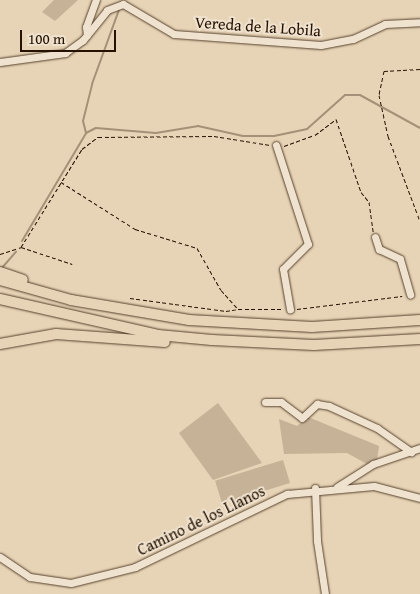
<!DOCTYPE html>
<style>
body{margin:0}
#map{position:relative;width:420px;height:594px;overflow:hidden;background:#e7d3b5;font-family:"Gentium Book Plus",serif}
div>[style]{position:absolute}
.green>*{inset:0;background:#c6b296;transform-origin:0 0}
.stream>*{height:2px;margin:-1px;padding:0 1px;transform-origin:1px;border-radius:1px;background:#a59177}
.path>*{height:1px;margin-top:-0.5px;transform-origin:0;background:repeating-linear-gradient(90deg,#251100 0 4px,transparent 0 6.5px)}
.roads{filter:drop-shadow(0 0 1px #56422d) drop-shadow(0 0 1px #56422d)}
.minor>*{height:7px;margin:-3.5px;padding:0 3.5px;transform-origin:3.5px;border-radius:3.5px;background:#efe2cf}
.highway>*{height:10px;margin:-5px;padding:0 5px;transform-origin:5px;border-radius:5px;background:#e7d3b5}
span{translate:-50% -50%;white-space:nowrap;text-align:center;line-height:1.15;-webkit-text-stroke:4px #efe2cf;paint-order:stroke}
.street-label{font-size:16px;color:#251100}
.scale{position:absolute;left:20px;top:30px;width:96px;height:22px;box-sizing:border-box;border:2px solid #251100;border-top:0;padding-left:6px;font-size:15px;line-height:18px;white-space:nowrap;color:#251100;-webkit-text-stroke:4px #efe2cf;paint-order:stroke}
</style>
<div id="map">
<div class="green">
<div style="clip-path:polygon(54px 0,78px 0,55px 21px,42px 12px)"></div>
<div style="clip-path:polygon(218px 403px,262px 463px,213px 480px,179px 433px)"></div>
<div style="clip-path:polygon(308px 417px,379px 446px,377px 460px,367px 464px,347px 453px,284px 454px,279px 419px,297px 426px)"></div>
<div style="left:283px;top:460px;width:24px;height:71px;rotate:73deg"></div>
</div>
<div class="stream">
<div style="left:86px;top:133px;width:12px;rotate:-104deg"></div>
<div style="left:83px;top:121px;width:38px;rotate:-76deg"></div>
<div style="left:92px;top:84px;width:82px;rotate:-70deg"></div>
<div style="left:22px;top:241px;width:126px;rotate:-59.3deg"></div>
<div style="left:86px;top:133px;width:11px;rotate:-27deg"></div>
<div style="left:96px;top:128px;width:60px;rotate:4.8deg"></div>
<div style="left:156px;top:133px;width:43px;rotate:-9.5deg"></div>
<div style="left:198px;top:126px;width:46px;rotate:12.5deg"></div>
<div style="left:243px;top:136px;width:31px"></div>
<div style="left:274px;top:136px;width:34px;rotate:-12deg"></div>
<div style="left:307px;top:129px;width:51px;rotate:-41.8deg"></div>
<div style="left:345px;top:95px;width:15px"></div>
<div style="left:360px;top:95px;width:68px;rotate:28.8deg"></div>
<div style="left:1px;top:269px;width:23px;rotate:-49deg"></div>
</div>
<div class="path">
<div style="left:420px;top:69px;width:36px;rotate:177deg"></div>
<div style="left:384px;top:71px;width:25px;rotate:102deg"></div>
<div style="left:379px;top:95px;width:42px;rotate:77.6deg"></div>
<div style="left:388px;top:136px;width:91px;rotate:69.4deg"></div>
<div style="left:284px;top:146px;width:33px;rotate:-20deg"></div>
<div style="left:315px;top:135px;width:26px;rotate:-37deg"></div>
<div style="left:336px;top:119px;width:77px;rotate:71.1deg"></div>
<div style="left:361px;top:192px;width:13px;rotate:51deg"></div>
<div style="left:369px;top:202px;width:30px;rotate:82deg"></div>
<div style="left:61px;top:182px;width:88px;rotate:32.4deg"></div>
<div style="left:135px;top:229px;width:65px;rotate:17deg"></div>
<div style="left:197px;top:248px;width:48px;rotate:60.3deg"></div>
<div style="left:221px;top:290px;width:25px;rotate:48deg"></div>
<div style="left:238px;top:309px;width:45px"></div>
<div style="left:21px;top:247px;width:54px;rotate:18.4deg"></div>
<div style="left:0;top:254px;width:22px;rotate:-18deg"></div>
<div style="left:21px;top:247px;width:115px;rotate:-58.1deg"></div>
<div style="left:82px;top:149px;width:20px;rotate:-37deg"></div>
<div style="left:98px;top:137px;width:116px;rotate:-0.5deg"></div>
<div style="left:214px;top:136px;width:57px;rotate:9.1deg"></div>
<div style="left:130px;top:298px;width:97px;rotate:7.7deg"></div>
<div style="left:226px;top:311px;width:12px;rotate:-9deg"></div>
<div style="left:297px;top:309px;width:106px;rotate:-7.1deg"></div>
</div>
<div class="roads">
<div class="minor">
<div style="left:87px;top:35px;width:8px;rotate:-97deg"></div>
<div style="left:86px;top:27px;width:29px;rotate:-70deg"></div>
<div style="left:0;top:62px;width:66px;rotate:-7.9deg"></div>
<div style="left:65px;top:53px;width:22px;rotate:-36deg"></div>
<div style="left:83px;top:40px;width:38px;rotate:-51deg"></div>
<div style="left:107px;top:10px;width:17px;rotate:-21deg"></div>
<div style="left:123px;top:4px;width:59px;rotate:30.5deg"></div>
<div style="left:174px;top:34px;width:147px;rotate:4.3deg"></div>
<div style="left:321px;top:45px;width:33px;rotate:-11deg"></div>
<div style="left:353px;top:39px;width:35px;rotate:-25deg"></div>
<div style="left:385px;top:24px;width:35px;rotate:-3deg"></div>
<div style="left:276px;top:145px;width:104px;rotate:72.1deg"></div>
<div style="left:308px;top:244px;width:35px;rotate:135deg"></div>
<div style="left:283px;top:269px;width:41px;rotate:80.1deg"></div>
<div style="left:375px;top:237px;width:13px;rotate:72deg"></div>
<div style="left:379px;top:249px;width:23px;rotate:25deg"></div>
<div style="left:400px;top:259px;width:37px;rotate:74deg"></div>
<div style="left:265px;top:402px;width:16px"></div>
<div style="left:281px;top:402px;width:26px;rotate:37deg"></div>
<div style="left:302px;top:418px;width:21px;rotate:-43deg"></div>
<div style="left:317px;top:404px;width:12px;rotate:9deg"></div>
<div style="left:329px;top:406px;width:53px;rotate:24.6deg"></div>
<div style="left:377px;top:428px;width:42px;rotate:35.2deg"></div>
<div style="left:337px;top:487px;width:43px;rotate:-32.6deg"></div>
<div style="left:373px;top:464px;width:50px;rotate:-18.8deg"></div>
<div style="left:315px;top:488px;width:53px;rotate:87.8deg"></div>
<div style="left:317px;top:541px;width:54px;rotate:81.4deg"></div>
<div style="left:0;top:557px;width:36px;rotate:34deg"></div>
<div style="left:30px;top:577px;width:41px;rotate:8.3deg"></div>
<div style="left:71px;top:583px;width:66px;rotate:-14deg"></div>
<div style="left:135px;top:567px;width:169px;rotate:-25.7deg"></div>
<div style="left:287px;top:494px;width:87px;rotate:-5.3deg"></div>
<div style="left:374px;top:486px;width:48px;rotate:14.6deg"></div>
</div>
<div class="highway">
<div style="left:0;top:272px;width:24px;rotate:19deg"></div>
<div style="left:0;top:280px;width:74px;rotate:15.7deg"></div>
<div style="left:71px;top:300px;width:120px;rotate:9.6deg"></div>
<div style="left:189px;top:320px;width:123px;rotate:3.3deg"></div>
<div style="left:312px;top:327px;width:108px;rotate:-3.7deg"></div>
<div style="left:0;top:299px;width:162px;rotate:12.8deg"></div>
<div style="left:158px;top:335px;width:54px;rotate:5.3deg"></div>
<div style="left:212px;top:340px;width:102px;rotate:2.8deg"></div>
<div style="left:314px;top:345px;width:106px;rotate:-3.2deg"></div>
<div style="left:0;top:344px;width:57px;rotate:-10.1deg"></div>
<div style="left:56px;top:334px;width:109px;rotate:4.2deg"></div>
</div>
</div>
<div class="street-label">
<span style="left:258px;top:26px;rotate:4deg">Vereda de la Lobila</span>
<span style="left:201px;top:520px;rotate:-26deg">Camino de los Llanos</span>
</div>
<div class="scale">100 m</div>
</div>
